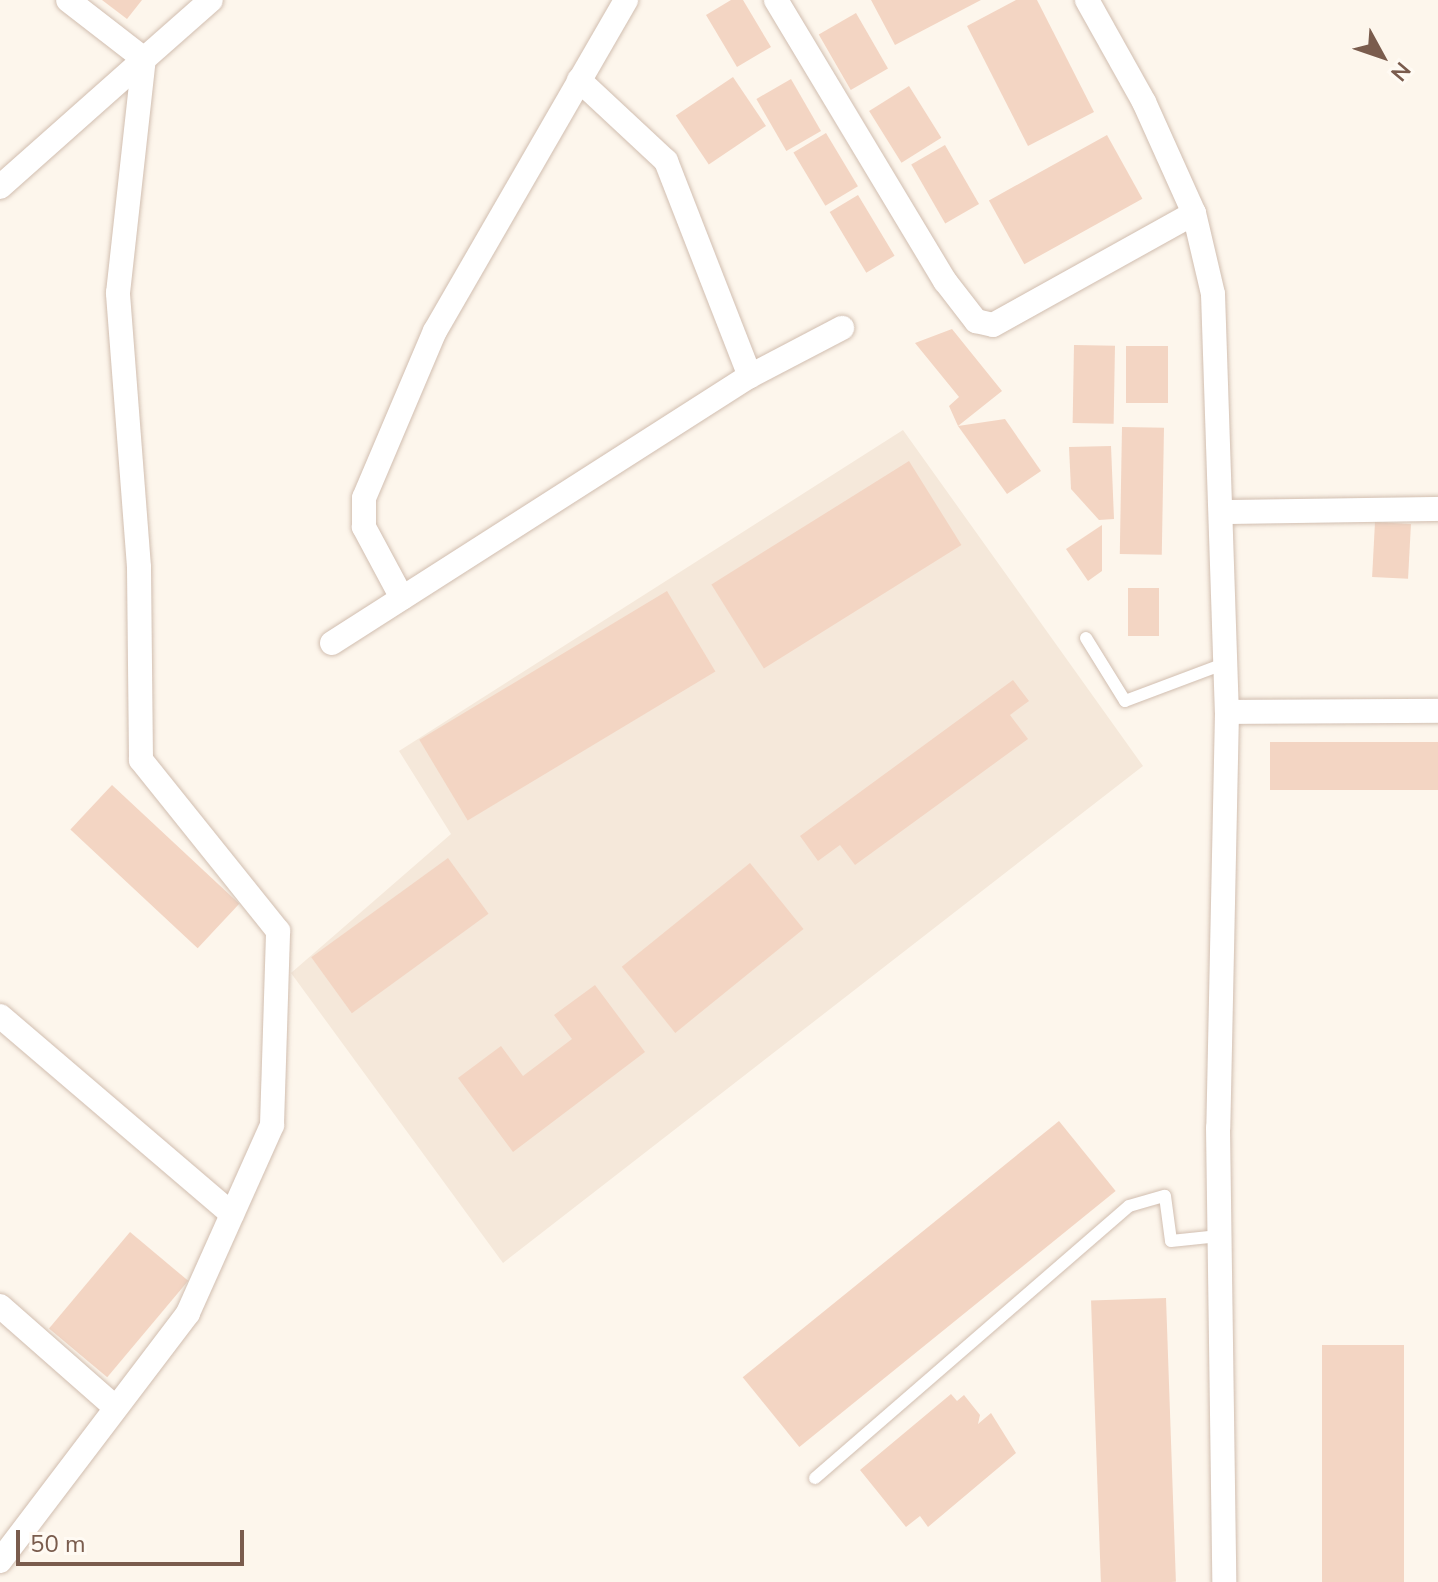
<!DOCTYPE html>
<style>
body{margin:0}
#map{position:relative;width:1438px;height:1582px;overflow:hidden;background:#fdf6ec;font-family:"Nunito Sans",sans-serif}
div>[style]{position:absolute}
.residential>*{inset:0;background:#f5e8da}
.building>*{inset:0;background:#f3d5c3;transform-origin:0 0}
.roads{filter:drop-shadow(0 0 2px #d1beb0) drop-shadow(0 0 2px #d1beb0)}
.service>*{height:12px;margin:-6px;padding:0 6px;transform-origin:6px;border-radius:6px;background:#fff}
.minor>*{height:24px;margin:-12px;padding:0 12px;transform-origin:12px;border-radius:12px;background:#fff}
span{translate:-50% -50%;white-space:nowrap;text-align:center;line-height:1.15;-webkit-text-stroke:6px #fffaf3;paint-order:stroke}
.north{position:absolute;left:1342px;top:16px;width:80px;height:80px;-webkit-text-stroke:6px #fffaf3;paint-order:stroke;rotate:130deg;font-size:22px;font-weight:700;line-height:32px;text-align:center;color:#7a5c4d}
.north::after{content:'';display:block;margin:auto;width:28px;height:36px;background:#7a5c4d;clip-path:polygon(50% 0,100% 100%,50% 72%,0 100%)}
.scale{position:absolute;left:16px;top:1530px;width:228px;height:36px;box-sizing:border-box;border:4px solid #7a5c4d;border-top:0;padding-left:10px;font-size:24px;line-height:28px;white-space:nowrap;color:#7a5c4d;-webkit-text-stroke:6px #fffaf3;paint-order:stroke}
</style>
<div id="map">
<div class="residential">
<div style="clip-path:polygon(903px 430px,1143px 766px,503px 1263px,291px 973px,451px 834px,399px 751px)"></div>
</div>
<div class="building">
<div style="clip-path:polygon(102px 0,142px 0,127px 19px)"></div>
<div style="clip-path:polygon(731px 0,743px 0,771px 47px,737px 67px,706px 15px)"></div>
<div style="clip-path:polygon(871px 0,981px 0,895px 45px)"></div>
<div style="clip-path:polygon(1016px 0,1037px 0,1094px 112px,1028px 146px,967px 26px)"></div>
<div style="left:856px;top:13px;width:64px;height:43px;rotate:60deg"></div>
<div style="left:733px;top:77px;width:59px;height:69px;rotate:56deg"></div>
<div style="left:791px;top:79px;width:60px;height:40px;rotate:60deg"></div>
<div style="left:909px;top:86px;width:61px;height:47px;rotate:58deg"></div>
<div style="left:826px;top:133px;width:62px;height:38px;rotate:59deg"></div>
<div style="left:1107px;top:135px;width:73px;height:135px;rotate:61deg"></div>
<div style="left:945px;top:145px;width:68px;height:39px;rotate:60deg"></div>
<div style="left:858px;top:195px;width:71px;height:33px;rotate:59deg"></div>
<div style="clip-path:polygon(952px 329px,1002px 391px,958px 426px,949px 406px,959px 397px,915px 343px)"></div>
<div style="left:1074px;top:345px;width:41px;height:78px;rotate:1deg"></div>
<div style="left:1126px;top:346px;width:42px;height:57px"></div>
<div style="clip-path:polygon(1005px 419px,1041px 471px,1007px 494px,958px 426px)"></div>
<div style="left:1122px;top:427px;width:42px;height:127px;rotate:1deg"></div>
<div style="clip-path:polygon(1111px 446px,1114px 519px,1099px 520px,1071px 489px,1069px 447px)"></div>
<div style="left:909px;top:461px;width:99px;height:233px;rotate:58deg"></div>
<div style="left:1375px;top:522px;width:36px;height:55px;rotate:3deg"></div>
<div style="clip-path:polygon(1102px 525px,1102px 571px,1088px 581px,1066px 549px)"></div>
<div style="left:1128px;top:588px;width:31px;height:48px"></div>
<div style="left:667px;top:591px;width:94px;height:289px;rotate:59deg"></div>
<div style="clip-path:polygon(1013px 680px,1029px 701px,1010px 715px,1028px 739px,855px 865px,840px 845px,818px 861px,800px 836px)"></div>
<div style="left:1438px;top:742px;width:48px;height:168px;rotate:90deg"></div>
<div style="left:112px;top:785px;width:174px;height:61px;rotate:43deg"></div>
<div style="left:448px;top:858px;width:69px;height:169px;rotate:54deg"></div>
<div style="left:750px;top:863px;width:85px;height:165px;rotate:51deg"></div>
<div style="clip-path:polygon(595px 985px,645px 1052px,513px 1152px,458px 1078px,501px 1046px,523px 1076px,572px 1039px,554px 1015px)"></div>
<div style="left:1059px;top:1121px;width:90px;height:407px;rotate:51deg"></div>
<div style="left:130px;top:1232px;width:76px;height:126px;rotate:40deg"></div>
<div style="left:1166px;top:1298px;width:284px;height:75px;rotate:88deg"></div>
<div style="left:1322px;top:1345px;width:82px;height:237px"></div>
<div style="clip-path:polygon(951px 1394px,957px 1401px,964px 1395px,980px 1415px,978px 1424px,991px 1413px,1016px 1453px,928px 1527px,920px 1516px,906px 1527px,860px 1470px)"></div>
</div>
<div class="roads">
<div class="service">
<div style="left:1086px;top:638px;width:74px;rotate:58.2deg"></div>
<div style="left:1125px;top:701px;width:108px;rotate:-20.6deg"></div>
<div style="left:815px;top:1478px;width:415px;rotate:-40.9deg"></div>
<div style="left:1129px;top:1206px;width:37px;rotate:-16deg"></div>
<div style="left:1165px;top:1196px;width:45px;rotate:82.4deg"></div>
<div style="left:1171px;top:1241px;width:48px;rotate:-5.9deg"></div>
</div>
<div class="minor">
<div style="left:776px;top:0;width:328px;rotate:59deg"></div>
<div style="left:945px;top:281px;width:51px;rotate:52.2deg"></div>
<div style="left:976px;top:321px;width:17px;rotate:13deg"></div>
<div style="left:993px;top:325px;width:230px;rotate:-29.1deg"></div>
<div style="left:1087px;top:0;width:117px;rotate:60.8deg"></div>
<div style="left:1144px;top:102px;width:122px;rotate:65.8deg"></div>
<div style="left:1194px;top:213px;width:83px;rotate:76.8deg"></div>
<div style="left:1213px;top:294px;width:418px;rotate:88.1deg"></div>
<div style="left:1227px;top:712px;width:416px;rotate:91.2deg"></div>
<div style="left:1218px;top:1128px;width:454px;rotate:89.2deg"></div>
<div style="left:579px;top:80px;width:119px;rotate:43deg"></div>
<div style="left:666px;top:161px;width:231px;rotate:68.7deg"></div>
<div style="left:0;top:187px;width:193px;rotate:-41.6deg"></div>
<div style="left:144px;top:59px;width:96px;rotate:-142.2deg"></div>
<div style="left:1224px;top:512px;width:214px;rotate:-0.8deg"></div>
<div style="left:402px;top:598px;width:81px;rotate:-118.2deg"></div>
<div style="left:364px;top:527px;width:29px;rotate:-90deg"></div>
<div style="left:364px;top:498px;width:181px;rotate:-67deg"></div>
<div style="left:435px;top:331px;width:382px;rotate:-60deg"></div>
<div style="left:332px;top:643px;width:496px;rotate:-32.6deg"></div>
<div style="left:750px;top:376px;width:104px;rotate:-27.6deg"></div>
<div style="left:1227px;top:712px;width:211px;rotate:-0.3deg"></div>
<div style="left:0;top:1016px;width:305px;rotate:40.5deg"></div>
<div style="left:0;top:1306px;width:154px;rotate:41.3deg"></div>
<div style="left:0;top:1561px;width:311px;rotate:-52.8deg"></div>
<div style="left:188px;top:1313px;width:206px;rotate:-65.9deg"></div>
<div style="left:272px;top:1125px;width:194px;rotate:-88.2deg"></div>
<div style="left:278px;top:931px;width:219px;rotate:-128.7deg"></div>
<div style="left:141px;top:760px;width:193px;rotate:-90.6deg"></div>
<div style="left:139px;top:567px;width:275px;rotate:-94.4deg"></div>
<div style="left:118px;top:293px;width:235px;rotate:-83.7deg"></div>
<div style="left:144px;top:59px;width:89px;rotate:-41.4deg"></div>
</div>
</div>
<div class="north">N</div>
<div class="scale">50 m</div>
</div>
